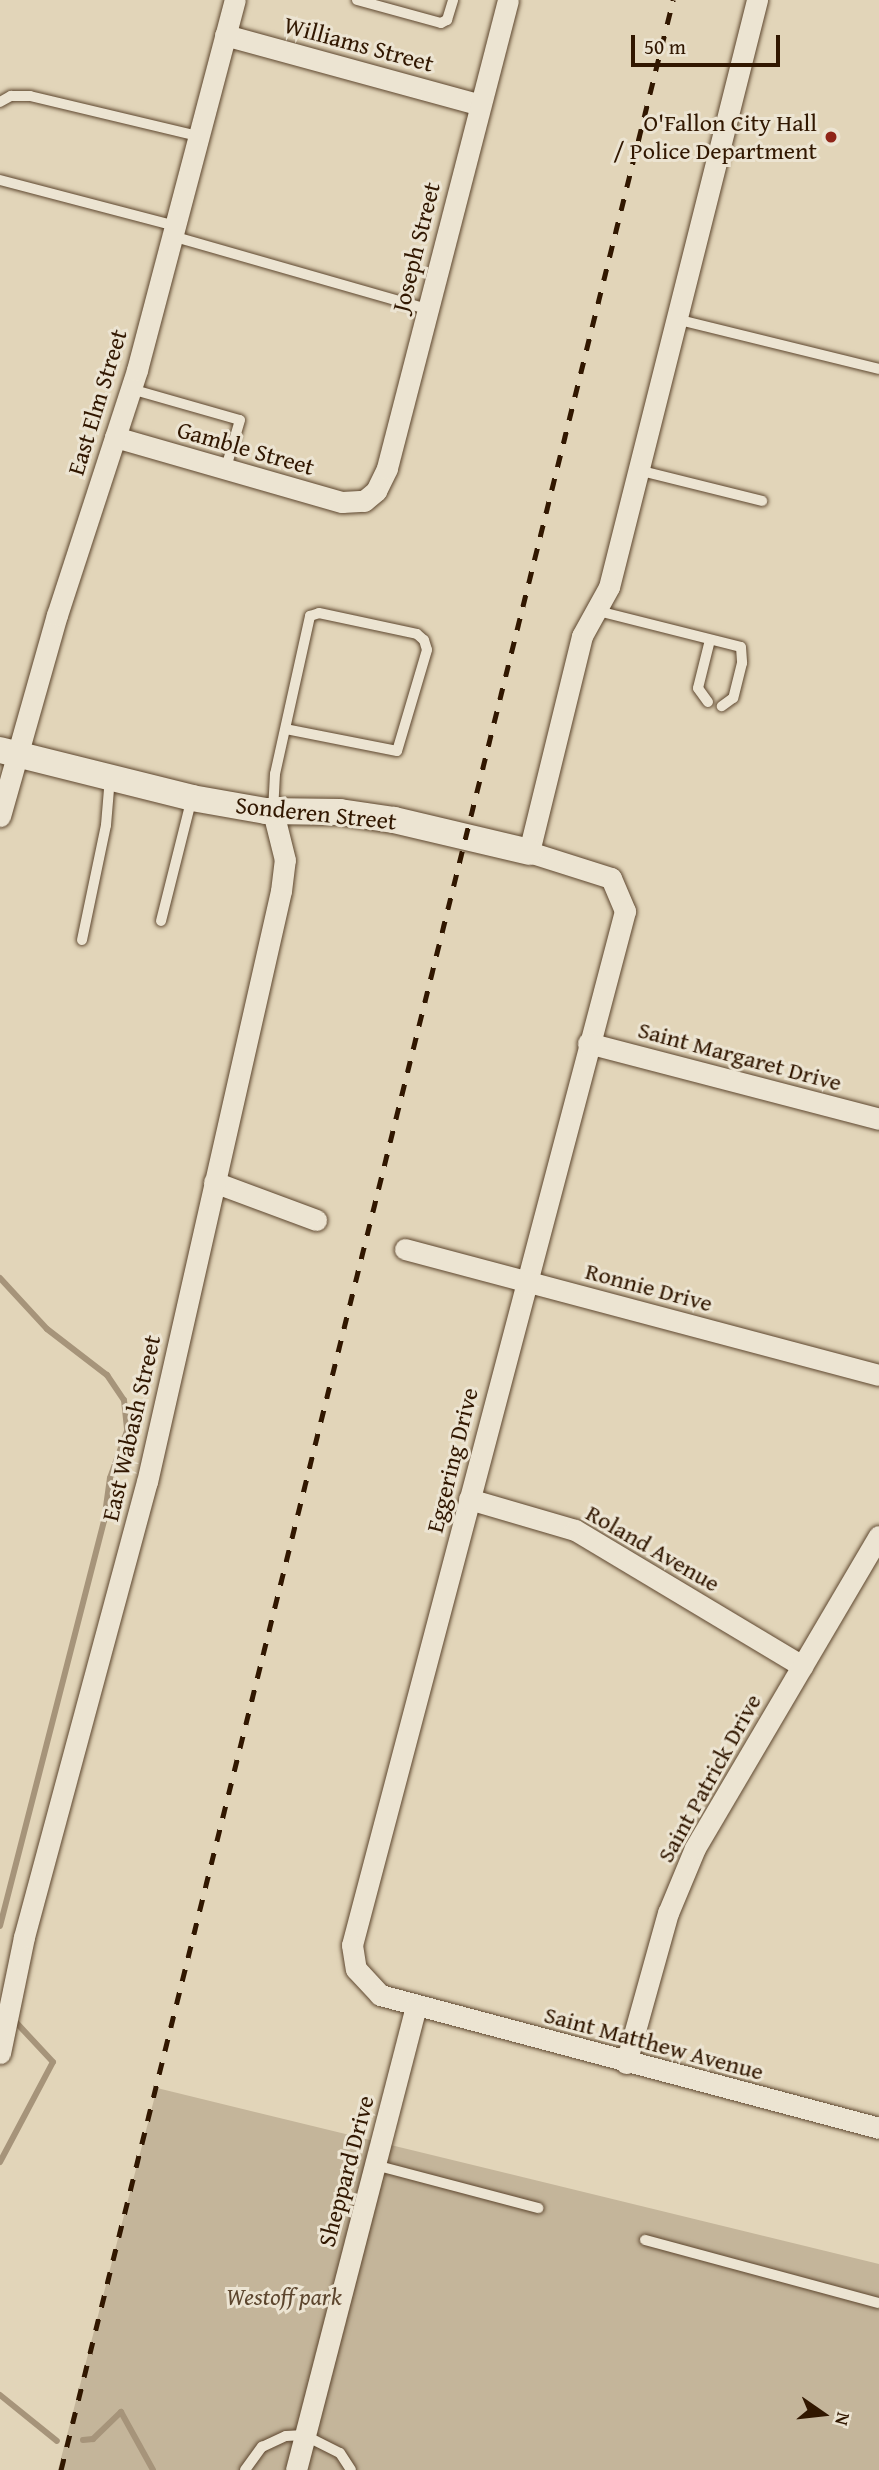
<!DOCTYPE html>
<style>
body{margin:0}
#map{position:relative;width:879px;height:2470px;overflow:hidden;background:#e2d5b9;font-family:"Gentium Book Plus",serif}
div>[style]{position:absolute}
.green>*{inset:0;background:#c4b59a}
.stream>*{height:6px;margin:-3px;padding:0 3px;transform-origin:3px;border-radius:3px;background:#a6947a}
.roads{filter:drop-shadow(0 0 2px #5d462e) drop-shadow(0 0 2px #5d462e)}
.service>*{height:10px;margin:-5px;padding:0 5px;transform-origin:5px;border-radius:5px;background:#ece4d2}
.minor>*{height:21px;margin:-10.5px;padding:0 10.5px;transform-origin:10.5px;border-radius:10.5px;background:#ece4d2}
.tertiary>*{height:26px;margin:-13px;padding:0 13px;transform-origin:13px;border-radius:13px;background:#ece4d2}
.rail>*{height:5px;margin-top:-2.5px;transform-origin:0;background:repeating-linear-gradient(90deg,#311700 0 12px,transparent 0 24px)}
.dots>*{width:19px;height:19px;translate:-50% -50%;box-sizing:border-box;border:4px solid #ece4d2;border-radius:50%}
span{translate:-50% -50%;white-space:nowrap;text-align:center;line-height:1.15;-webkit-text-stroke:6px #ece4d2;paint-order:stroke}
.street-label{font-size:24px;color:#311700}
.poi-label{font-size:24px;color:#311700}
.right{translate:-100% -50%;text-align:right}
.park-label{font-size:24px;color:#5d462e;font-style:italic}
.north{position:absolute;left:788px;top:2379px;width:70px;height:70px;-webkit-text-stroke:5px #ece4d2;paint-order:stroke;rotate:104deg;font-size:19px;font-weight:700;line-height:28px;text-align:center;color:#311700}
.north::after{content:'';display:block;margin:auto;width:24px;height:32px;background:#311700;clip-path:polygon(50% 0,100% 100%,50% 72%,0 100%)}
.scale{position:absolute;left:631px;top:35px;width:149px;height:32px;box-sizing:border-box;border:4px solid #311700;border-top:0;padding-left:9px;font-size:21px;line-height:24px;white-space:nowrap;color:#311700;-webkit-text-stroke:5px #ece4d2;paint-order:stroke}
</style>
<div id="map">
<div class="green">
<div style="clip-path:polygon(157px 2088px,879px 2264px,879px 2470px,58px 2470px)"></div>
</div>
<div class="stream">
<div style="left:0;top:1278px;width:69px;rotate:47.3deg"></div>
<div style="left:47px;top:1329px;width:76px;rotate:37.5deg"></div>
<div style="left:107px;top:1375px;width:30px;rotate:56deg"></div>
<div style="left:124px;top:1400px;width:31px;rotate:84deg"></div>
<div style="left:127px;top:1431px;width:50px;rotate:109.9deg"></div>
<div style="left:110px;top:1478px;width:43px;rotate:97.9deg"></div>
<div style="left:104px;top:1521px;width:418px;rotate:104.4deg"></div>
<div style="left:0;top:2162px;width:113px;rotate:-62.1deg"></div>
<div style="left:53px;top:2062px;width:60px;rotate:-133deg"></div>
<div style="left:0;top:2395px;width:73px;rotate:38.9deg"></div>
<div style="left:83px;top:2440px;width:10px;rotate:-6deg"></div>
<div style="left:93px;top:2439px;width:39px;rotate:-44deg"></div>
<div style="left:121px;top:2412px;width:66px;rotate:61.1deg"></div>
</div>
<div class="roads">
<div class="service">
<div style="left:357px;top:0;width:87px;rotate:15.3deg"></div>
<div style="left:441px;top:23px;width:7px;rotate:-27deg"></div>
<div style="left:447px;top:20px;width:21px;rotate:-73deg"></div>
<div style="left:0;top:102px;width:13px;rotate:-29deg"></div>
<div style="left:11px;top:96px;width:19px"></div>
<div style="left:30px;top:96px;width:173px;rotate:13.4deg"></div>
<div style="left:0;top:180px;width:181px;rotate:14.7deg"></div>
<div style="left:172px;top:236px;width:265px;rotate:16deg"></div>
<div style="left:676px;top:319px;width:209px;rotate:13.8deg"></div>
<div style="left:131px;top:389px;width:113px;rotate:15.9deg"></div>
<div style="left:240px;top:420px;width:53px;rotate:106.4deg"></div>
<div style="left:638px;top:470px;width:128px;rotate:14deg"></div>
<div style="left:598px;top:611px;width:147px;rotate:14.1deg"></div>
<div style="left:741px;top:647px;width:16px;rotate:86deg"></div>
<div style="left:742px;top:663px;width:36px;rotate:104deg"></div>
<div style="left:733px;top:698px;width:14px;rotate:144deg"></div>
<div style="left:708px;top:702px;width:17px;rotate:-126deg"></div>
<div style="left:698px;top:688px;width:49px;rotate:-76deg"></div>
<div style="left:273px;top:812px;width:38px;rotate:-87deg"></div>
<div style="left:275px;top:774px;width:162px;rotate:-77.5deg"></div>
<div style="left:310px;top:616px;width:9px;rotate:-18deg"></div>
<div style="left:319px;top:613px;width:100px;rotate:12.1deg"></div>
<div style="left:417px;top:634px;width:9px;rotate:41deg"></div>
<div style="left:424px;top:640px;width:10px;rotate:73deg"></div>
<div style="left:427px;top:650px;width:105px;rotate:106.5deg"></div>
<div style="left:397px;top:751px;width:113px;rotate:-168.8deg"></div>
<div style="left:161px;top:921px;width:127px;rotate:-75.9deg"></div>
<div style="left:82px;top:940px;width:117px;rotate:-78.2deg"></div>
<div style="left:106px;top:825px;width:48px;rotate:-85.2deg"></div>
<div style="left:375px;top:2165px;width:169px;rotate:14.8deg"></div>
<div style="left:645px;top:2240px;width:242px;rotate:15.1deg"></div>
<div style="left:245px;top:2470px;width:29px;rotate:-54deg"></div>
<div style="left:262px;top:2447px;width:26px;rotate:-25deg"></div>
<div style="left:286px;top:2436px;width:18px;rotate:-3deg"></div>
<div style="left:304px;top:2435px;width:40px;rotate:26.6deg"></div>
<div style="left:340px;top:2453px;width:20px;rotate:57deg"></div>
</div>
<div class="minor">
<div style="left:757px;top:0;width:605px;rotate:104.15deg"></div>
<div style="left:609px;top:587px;width:56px;rotate:118.9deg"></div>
<div style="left:582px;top:636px;width:222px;rotate:103.8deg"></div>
<div style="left:529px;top:852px;width:86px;rotate:17.6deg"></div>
<div style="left:611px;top:878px;width:36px;rotate:67deg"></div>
<div style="left:625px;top:911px;width:1069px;rotate:104.79deg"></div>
<div style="left:352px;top:1945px;width:24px;rotate:81deg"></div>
<div style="left:356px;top:1969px;width:35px;rotate:47deg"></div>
<div style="left:380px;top:1995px;width:516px;rotate:14.92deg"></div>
<div style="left:225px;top:35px;width:262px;rotate:15.3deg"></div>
<div style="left:115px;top:437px;width:236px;rotate:16deg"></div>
<div style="left:342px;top:502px;width:22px;rotate:-3deg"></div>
<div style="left:364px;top:501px;width:16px;rotate:-40deg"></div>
<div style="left:376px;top:491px;width:25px;rotate:-64deg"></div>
<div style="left:387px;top:468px;width:483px;rotate:-75.5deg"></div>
<div style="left:0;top:816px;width:209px;rotate:-74.2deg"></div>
<div style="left:57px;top:615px;width:258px;rotate:-71.9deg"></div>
<div style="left:137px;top:370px;width:383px;rotate:-75.2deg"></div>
<div style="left:588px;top:1043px;width:301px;rotate:14.6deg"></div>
<div style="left:214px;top:1182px;width:109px;rotate:20.4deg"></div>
<div style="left:405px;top:1249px;width:490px;rotate:14.9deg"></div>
<div style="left:469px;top:1499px;width:110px;rotate:16.3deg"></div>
<div style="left:575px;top:1530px;width:265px;rotate:30.9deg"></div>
<div style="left:0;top:2053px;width:118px;rotate:-78.3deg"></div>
<div style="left:24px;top:1937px;width:471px;rotate:-74.9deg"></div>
<div style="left:147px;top:1482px;width:606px;rotate:-77.23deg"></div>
<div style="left:281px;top:891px;width:31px;rotate:-83deg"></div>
<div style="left:285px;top:860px;width:49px;rotate:-104deg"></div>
<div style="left:626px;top:2063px;width:156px;rotate:-74.4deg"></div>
<div style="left:668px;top:1913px;width:70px;rotate:-67.4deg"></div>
<div style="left:695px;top:1848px;width:362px;rotate:-59.5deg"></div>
<div style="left:296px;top:2470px;width:478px;rotate:-75.5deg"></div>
</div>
<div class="tertiary">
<div style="left:0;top:750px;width:198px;rotate:14deg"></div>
<div style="left:192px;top:798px;width:75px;rotate:10deg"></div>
<div style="left:266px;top:811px;width:74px;rotate:0.8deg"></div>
<div style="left:340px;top:812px;width:55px;rotate:8.4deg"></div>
<div style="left:394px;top:820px;width:139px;rotate:13.3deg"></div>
</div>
</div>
<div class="rail">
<div style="left:61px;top:2470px;width:2545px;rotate:-76.08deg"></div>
</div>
<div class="dots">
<div style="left:831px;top:137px;background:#8f2418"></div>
</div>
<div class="street-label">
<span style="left:359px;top:44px;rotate:15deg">Williams Street</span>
<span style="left:416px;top:247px;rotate:-76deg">Joseph Street</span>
<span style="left:97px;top:402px;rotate:-73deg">East Elm Street</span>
<span style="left:246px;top:448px;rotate:16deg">Gamble Street</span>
<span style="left:316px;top:813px;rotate:6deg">Sonderen Street</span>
<span style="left:740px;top:1056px;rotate:15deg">Saint Margaret Drive</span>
<span style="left:649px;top:1287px;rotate:15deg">Ronnie Drive</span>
<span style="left:131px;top:1428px;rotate:-77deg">East Wabash Street</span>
<span style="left:452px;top:1460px;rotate:-76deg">Eggering Drive</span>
<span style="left:653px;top:1548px;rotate:30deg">Roland Avenue</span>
<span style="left:709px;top:1778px;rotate:-61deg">Saint Patrick Drive</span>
<span style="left:654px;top:2043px;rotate:15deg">Saint Matthew Avenue</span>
<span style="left:346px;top:2171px;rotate:-75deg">Sheppard Drive</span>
</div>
<div class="poi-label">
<span class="right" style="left:817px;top:137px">O'Fallon City Hall<br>/ Police Department</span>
</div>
<div class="park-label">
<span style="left:284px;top:2297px">Westoff park</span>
</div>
<div class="north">N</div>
<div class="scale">50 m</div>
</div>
